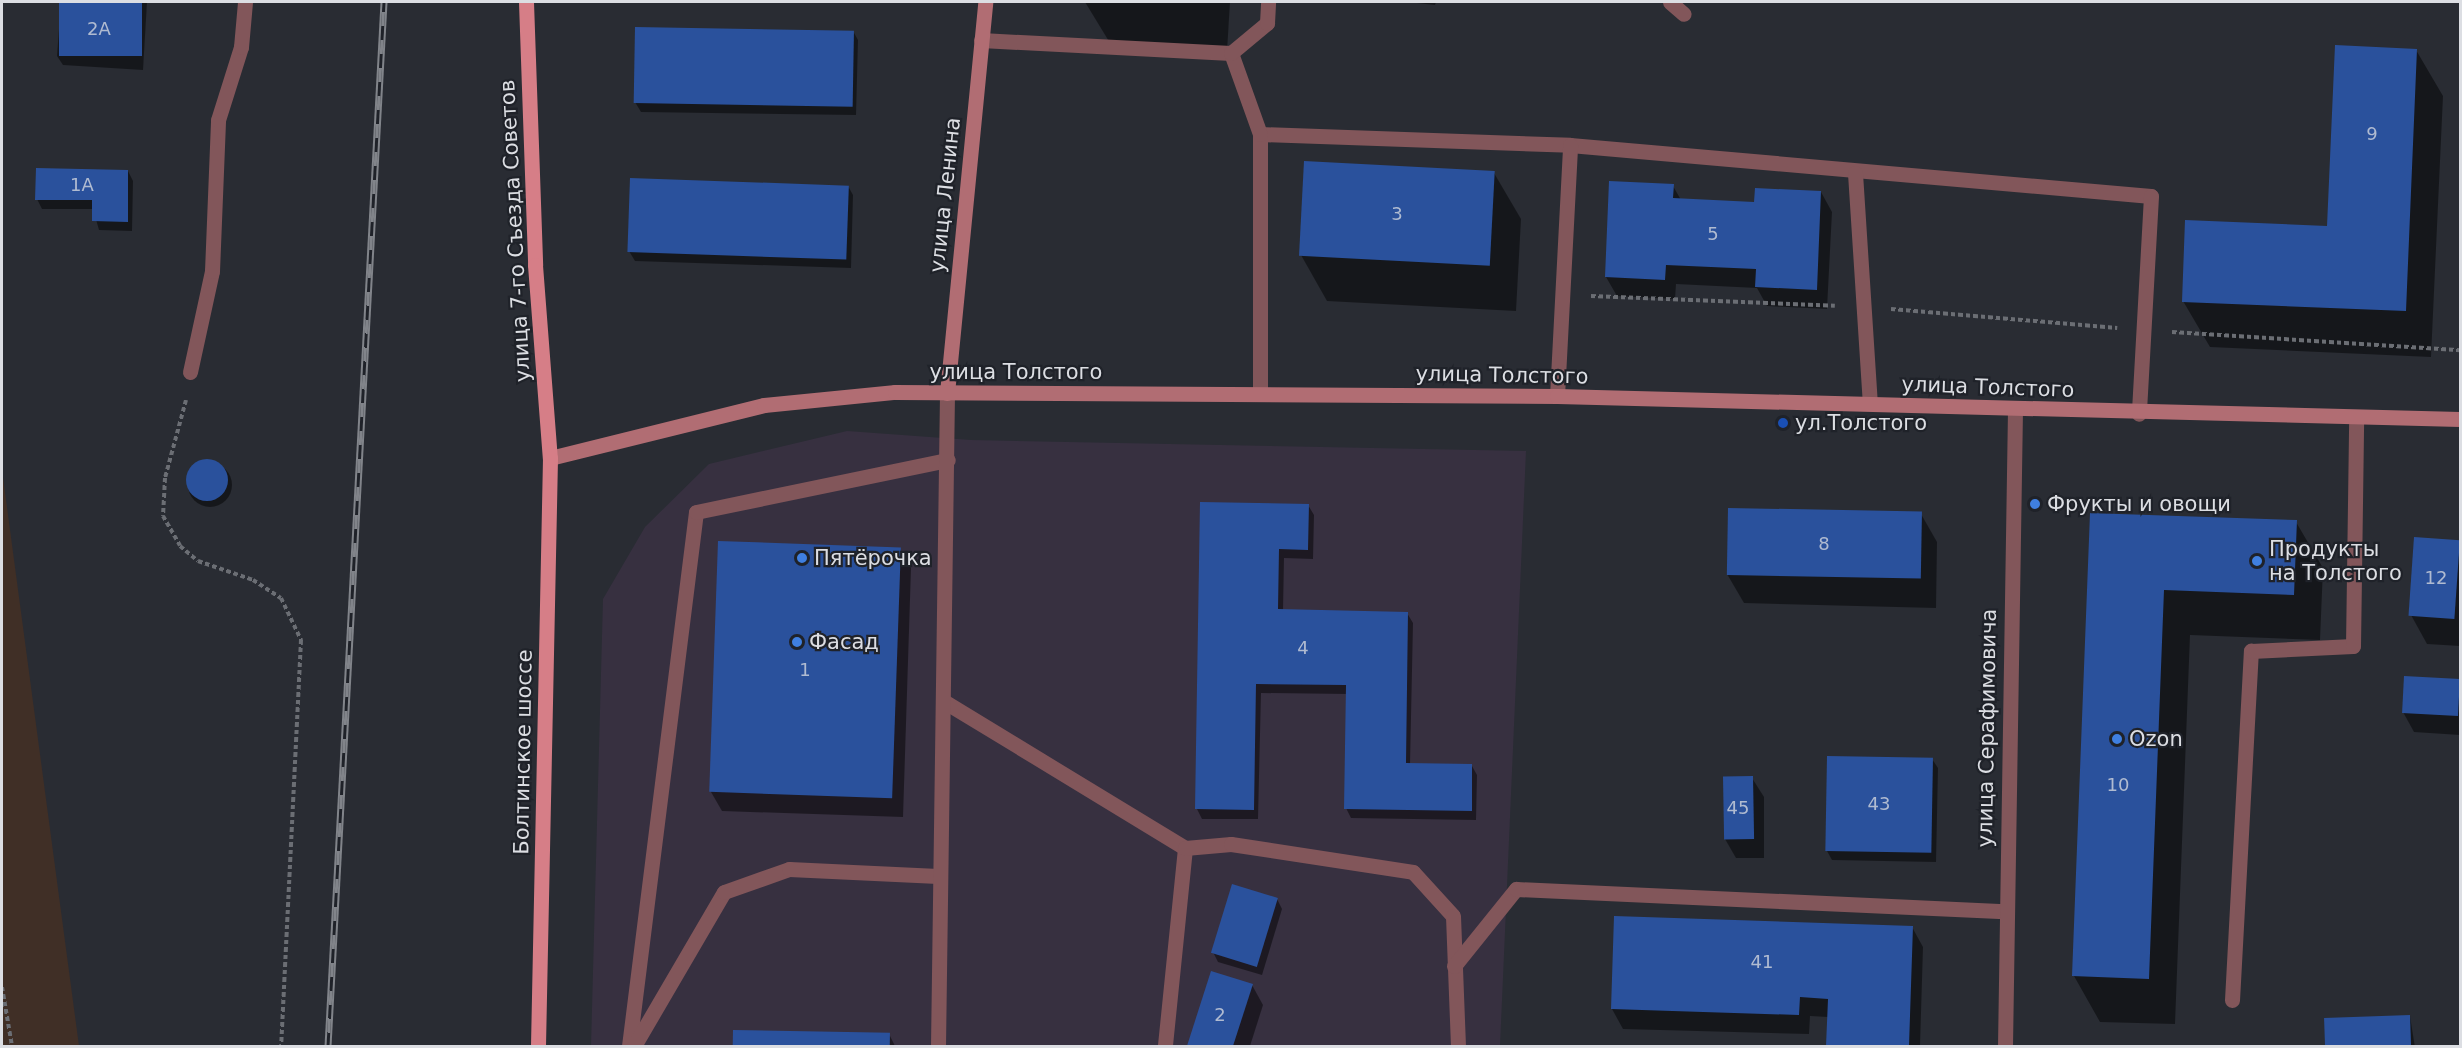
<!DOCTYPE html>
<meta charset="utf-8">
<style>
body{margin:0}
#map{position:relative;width:2462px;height:1048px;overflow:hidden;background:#292c33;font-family:"DejaVu Sans",sans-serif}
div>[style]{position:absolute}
.industrial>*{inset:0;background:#402f26}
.medical>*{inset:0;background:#373040}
.shadow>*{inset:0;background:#0007;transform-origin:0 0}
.round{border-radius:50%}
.building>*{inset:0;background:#2a519c;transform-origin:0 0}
.path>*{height:4px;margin-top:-2px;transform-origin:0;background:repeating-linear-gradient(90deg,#6b6e74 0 4.5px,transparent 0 7.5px)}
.lane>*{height:15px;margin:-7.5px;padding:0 7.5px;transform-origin:7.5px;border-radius:7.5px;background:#82565a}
.street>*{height:15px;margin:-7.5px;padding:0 7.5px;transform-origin:7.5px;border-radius:7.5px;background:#82565a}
.secondary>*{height:15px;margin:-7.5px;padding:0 7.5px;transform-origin:7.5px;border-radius:7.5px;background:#b16d73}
.primary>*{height:15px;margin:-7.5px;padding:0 7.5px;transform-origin:7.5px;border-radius:7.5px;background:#d67e87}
.rail>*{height:7px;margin-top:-3.5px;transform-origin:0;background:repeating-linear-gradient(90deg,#1f2229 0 14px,#81848a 0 28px);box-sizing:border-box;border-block:2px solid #81848a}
.dots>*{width:16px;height:16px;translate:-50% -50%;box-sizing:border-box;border:3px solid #1f2229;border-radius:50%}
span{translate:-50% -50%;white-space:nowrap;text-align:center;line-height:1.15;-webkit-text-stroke:4.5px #1f2229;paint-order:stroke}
.number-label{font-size:18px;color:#b0bbd1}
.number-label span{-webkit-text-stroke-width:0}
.street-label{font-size:21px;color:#dcdee3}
.poi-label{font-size:21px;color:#dcdee3}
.left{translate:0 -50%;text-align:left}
.frame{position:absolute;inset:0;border:3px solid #dcdee3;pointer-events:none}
</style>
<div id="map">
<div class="industrial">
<div style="clip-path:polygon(2px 470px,79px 1046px,2px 1046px)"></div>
</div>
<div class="medical">
<div style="clip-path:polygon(847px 431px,971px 440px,1526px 451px,1500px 1046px,591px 1046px,603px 599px,645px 527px,709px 464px)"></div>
</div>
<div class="shadow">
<div style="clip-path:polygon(61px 2px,147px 2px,143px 70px,63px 65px,57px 56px)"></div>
<div style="clip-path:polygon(1085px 2px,1230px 2px,1227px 51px,1110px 43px)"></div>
<div style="clip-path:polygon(1408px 2px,1436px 2px,1435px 5px)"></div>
<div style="clip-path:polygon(853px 31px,858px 40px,856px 115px,641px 112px,635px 102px)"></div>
<div style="clip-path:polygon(2416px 50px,2443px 96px,2431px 357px,2210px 347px,2183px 301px,2328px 227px)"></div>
<div style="clip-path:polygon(128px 171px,133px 181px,132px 231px,99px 230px,93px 209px,42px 209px,37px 199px)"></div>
<div style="clip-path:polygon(1494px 173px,1521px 219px,1516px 311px,1327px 301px,1301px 255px)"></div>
<div style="clip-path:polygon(848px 186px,853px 195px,851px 268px,635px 261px,629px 251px)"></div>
<div style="clip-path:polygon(1673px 186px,1681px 200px,1756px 204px,1821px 192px,1832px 212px,1827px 309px,1767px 306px,1757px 288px,1676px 284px,1675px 299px,1617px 296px,1606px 277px)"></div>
<div class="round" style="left:188px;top:463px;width:44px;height:44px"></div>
<div style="clip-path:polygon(1202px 504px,1308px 505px,1314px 515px,1313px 559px,1284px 558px,1283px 611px,1407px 613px,1413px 623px,1410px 765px,1472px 766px,1477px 775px,1476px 820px,1351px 818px,1346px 808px,1348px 694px,1261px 693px,1258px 819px,1202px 819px,1197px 809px)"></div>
<div style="clip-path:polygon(1921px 514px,1937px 542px,1936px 608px,1744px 603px,1727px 574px)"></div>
<div style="clip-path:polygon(2092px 515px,2296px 522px,2323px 568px,2320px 640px,2190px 635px,2175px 1024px,2100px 1022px,2074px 976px)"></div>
<div style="clip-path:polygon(2416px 539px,2460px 542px,2460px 646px,2427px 644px,2411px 615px)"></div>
<div style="clip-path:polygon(900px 549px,911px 568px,903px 817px,722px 811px,711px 792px)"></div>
<div style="clip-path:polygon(2405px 677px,2460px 680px,2460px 735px,2414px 732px,2403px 712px)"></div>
<div style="clip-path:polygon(1932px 759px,1938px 768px,1936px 862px,1832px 860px,1827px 851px)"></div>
<div style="clip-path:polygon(1752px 778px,1764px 797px,1764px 858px,1736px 858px,1725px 839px)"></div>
<div style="clip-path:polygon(1277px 899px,1282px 909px,1262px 975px,1218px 962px,1213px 952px)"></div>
<div style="clip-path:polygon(1615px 918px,1912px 927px,1923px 947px,1920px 1046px,1828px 1046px,1828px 1017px,1810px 1016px,1809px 1034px,1623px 1029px,1612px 1009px)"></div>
<div style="clip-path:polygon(1212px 973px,1252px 985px,1263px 1005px,1250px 1046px,1189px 1046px)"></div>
<div style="left:2410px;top:1016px;width:30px;height:84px;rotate:81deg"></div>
<div style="clip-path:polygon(735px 1032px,889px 1034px,895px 1046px,734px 1046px)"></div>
</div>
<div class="building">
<div style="left:59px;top:2px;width:83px;height:54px"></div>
<div style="left:635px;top:27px;width:219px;height:76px;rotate:1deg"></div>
<div style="clip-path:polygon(2335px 45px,2417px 49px,2406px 311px,2182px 302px,2185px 220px,2327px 226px)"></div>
<div style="left:1304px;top:161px;width:191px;height:95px;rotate:3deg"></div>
<div style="clip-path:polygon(36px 168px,128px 170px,128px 222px,92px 221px,92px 200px,35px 200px)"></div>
<div style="left:630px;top:178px;width:219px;height:74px;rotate:2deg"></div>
<div style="clip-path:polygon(1609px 181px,1674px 184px,1673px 198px,1754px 202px,1755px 188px,1821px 191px,1817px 290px,1755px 287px,1756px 269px,1666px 265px,1665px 280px,1605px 277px)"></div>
<div class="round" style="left:186px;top:459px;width:42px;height:42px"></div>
<div style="clip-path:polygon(1200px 502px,1309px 504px,1308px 550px,1279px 549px,1278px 609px,1408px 612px,1406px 763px,1472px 764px,1472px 811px,1344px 809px,1346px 685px,1256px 684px,1254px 810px,1195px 809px)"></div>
<div style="left:1728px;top:508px;width:194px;height:67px;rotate:1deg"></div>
<div style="clip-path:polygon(2090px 513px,2297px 520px,2294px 595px,2164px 590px,2149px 979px,2072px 976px)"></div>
<div style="left:2414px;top:537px;width:46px;height:79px;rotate:4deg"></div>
<div style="left:718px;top:541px;width:183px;height:251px;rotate:2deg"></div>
<div style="left:2404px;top:676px;width:56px;height:37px;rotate:3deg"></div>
<div style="left:1827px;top:756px;width:106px;height:95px;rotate:1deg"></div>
<div style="left:1753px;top:776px;width:63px;height:30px;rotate:89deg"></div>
<div style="left:1232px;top:884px;width:48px;height:72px;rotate:17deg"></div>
<div style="clip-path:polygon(1614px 916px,1913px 926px,1909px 1046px,1826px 1046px,1828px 999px,1800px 997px,1799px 1015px,1611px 1009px)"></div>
<div style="clip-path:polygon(1211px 971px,1253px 984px,1233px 1046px,1187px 1046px)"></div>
<div style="left:2410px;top:1015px;width:31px;height:86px;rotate:88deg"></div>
<div style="left:733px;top:1030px;width:157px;height:16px;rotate:1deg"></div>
</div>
<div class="path">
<div style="left:1591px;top:296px;width:244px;rotate:2.3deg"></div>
<div style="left:1891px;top:309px;width:227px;rotate:4.8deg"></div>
<div style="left:2172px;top:332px;width:289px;rotate:3.6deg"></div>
<div style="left:186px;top:400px;width:81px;rotate:105.1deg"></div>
<div style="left:165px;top:478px;width:38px;rotate:93deg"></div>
<div style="left:163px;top:516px;width:34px;rotate:60deg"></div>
<div style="left:180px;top:546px;width:23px;rotate:40deg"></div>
<div style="left:198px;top:561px;width:58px;rotate:19.1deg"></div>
<div style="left:253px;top:580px;width:33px;rotate:33deg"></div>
<div style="left:281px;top:598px;width:47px;rotate:64.5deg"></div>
<div style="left:301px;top:640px;width:406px;rotate:92.8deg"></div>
<div style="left:2px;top:987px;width:60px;rotate:80.4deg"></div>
</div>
<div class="lane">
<div style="left:1670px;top:2px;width:18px;rotate:41deg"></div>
<div style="left:981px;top:40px;width:250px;rotate:3deg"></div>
<div style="left:1260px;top:134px;width:310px;rotate:2deg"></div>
<div style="left:1570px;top:145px;width:583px;rotate:5.02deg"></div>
<div style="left:2151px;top:196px;width:218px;rotate:93.2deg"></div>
<div style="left:1855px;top:173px;width:230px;rotate:86.3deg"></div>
<div style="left:190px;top:372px;width:103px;rotate:-77.7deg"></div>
<div style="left:212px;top:271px;width:151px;rotate:-87.7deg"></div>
<div style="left:218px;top:120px;width:77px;rotate:-72.5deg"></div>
<div style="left:241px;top:47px;width:45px;rotate:-84.9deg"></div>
<div style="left:1260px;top:393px;width:259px;rotate:-90deg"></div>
<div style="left:1260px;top:134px;width:86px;rotate:-109.7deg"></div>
<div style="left:1231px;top:53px;width:47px;rotate:-39.8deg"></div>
<div style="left:1267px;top:23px;width:21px;rotate:-87deg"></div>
<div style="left:1557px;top:396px;width:251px;rotate:-87deg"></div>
<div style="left:945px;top:702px;width:281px;rotate:31.3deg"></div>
<div style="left:1185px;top:848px;width:199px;rotate:95.8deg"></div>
<div style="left:1185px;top:848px;width:46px;rotate:-5deg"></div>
<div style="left:1231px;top:844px;width:184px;rotate:8.7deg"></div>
<div style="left:1413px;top:872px;width:59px;rotate:47.7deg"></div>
<div style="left:1453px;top:916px;width:130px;rotate:87.8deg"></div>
<div style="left:1454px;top:966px;width:99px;rotate:-51.2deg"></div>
<div style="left:1516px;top:889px;width:489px;rotate:2.6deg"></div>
<div style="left:2232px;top:1000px;width:350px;rotate:-86.9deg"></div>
<div style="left:2251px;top:651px;width:102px;rotate:-2.8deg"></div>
<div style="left:2353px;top:646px;width:226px;rotate:-89.2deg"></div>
<div style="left:629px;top:1046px;width:538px;rotate:-82.85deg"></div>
<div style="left:696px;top:512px;width:257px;rotate:-11.7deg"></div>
<div style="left:634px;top:1046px;width:178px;rotate:-59.7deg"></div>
<div style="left:724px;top:892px;width:69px;rotate:-19.5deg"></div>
<div style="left:789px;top:869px;width:149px;rotate:2.7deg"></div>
<div style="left:938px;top:1046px;width:653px;rotate:-89.21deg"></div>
</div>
<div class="street">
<div style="left:2005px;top:1046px;width:635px;rotate:-89.1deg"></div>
</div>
<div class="secondary">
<div style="left:947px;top:393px;width:393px;rotate:-84.4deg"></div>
<div style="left:550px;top:458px;width:220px;rotate:-13.9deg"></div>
<div style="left:764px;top:405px;width:132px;rotate:-5.7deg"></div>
<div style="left:895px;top:392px;width:662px;rotate:0.35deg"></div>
<div style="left:1557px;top:396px;width:903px;rotate:1.46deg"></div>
</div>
<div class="primary">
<div style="left:526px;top:2px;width:263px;rotate:88deg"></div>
<div style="left:535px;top:265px;width:194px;rotate:85.6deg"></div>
<div style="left:550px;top:458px;width:588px;rotate:91.17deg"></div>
</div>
<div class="rail">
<div style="left:328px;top:1046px;width:1046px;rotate:-86.93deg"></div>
</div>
<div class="dots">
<div style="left:1783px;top:423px;background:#1a4fb4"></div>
<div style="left:2035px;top:504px;background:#3f7fe0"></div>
<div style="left:802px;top:558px;background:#3f7fe0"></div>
<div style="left:2257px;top:561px;background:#3f7fe0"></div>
<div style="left:797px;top:642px;background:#3f7fe0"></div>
<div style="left:2117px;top:739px;background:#3f7fe0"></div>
</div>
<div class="number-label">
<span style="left:99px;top:29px">2А</span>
<span style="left:2372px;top:134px">9</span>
<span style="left:82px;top:185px">1А</span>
<span style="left:1397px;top:214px">3</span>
<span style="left:1713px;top:234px">5</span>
<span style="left:1824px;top:544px">8</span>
<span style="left:2436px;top:578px">12</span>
<span style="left:1303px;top:648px">4</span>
<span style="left:805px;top:670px">1</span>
<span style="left:2118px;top:785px">10</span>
<span style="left:1879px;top:804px">43</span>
<span style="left:1738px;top:808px">45</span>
<span style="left:1762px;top:962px">41</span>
<span style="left:1220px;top:1015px">2</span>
</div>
<div class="street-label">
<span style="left:945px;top:195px;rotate:-84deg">улица Ленина</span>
<span style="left:515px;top:231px;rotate:-93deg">улица 7-го Съезда Советов</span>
<span style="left:1016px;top:372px">улица Толстого</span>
<span style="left:1502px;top:375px;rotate:1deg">улица Толстого</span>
<span style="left:1988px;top:387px;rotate:2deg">улица Толстого</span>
<span style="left:1987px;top:728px;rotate:-89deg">улица Серафимовича</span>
<span style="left:523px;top:752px;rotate:-89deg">Болтинское шоссе</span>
</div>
<div class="poi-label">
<span class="left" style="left:1795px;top:423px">ул.Толстого</span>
<span class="left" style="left:2047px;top:504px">Фрукты и овощи</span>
<span class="left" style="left:2269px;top:561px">Продукты<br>на Толстого</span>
<span class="left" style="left:814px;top:558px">Пятёрочка</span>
<span class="left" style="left:809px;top:642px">Фасад</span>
<span class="left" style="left:2129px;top:739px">Ozon</span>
</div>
<div class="frame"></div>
</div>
